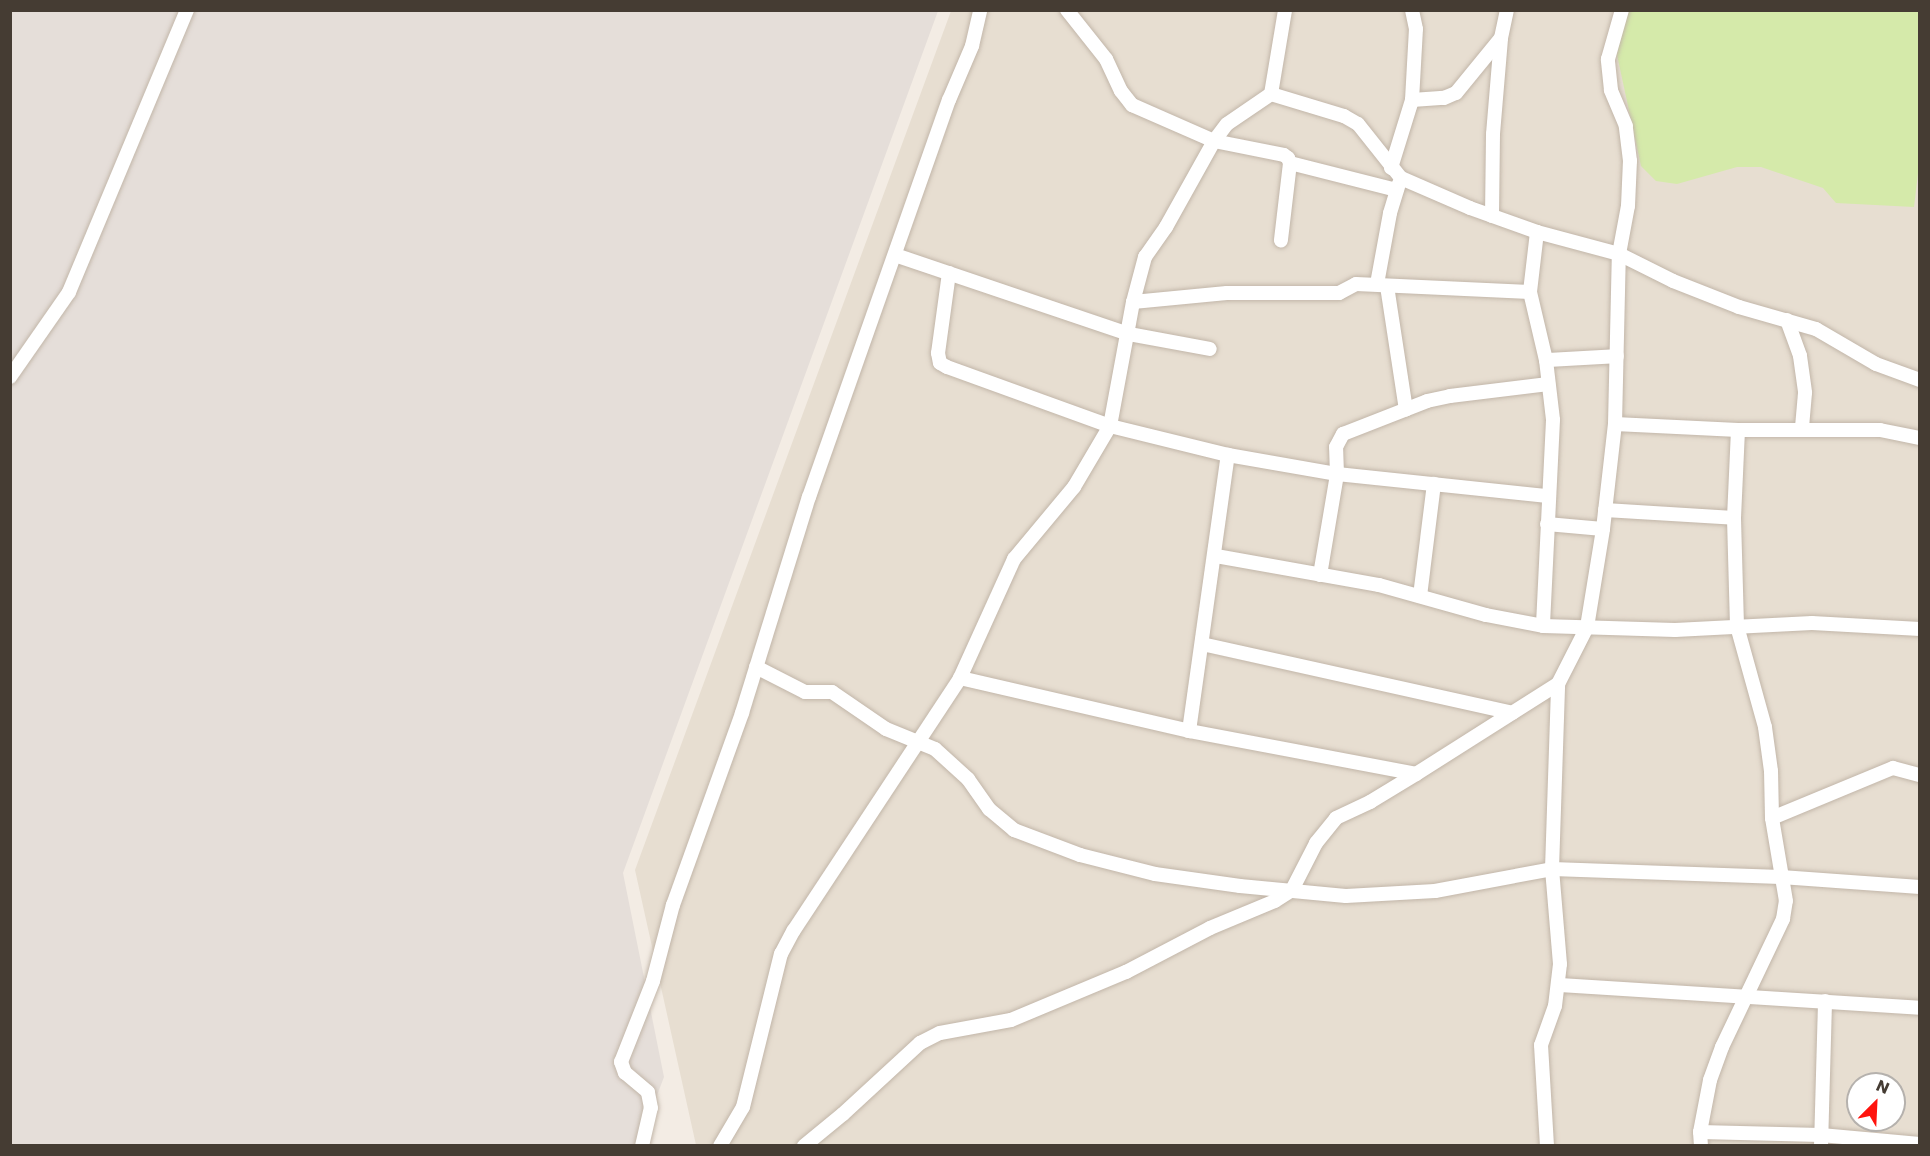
<!DOCTYPE html>
<style>
body{margin:0}
#map{position:relative;width:1930px;height:1156px;overflow:hidden;background:#f3ece4;font-family:Poppins,sans-serif}
div>[style]{position:absolute}
.residential>*{inset:0;background:#e7ded1}
.industrial>*{inset:0;background:#e5ded9}
.green>*{inset:0;background:#d5eaaa}
.roads{filter:drop-shadow(0 0 2px #c2b6a9) drop-shadow(0 0 2px #c2b6a9)}
.street>*{height:14px;margin:-7px;padding:0 7px;transform-origin:7px;border-radius:7px;background:#fff}
span{translate:-50% -50%;white-space:nowrap;text-align:center;line-height:1.15;-webkit-text-stroke:4.5px #fff;paint-order:stroke}
.frame{position:absolute;inset:0;border:12px solid #453c33;pointer-events:none}
.north{position:absolute;left:1846px;top:1072px;width:60px;height:60px;box-sizing:border-box;background:#fff;border:2px solid #b5b1ad;border-radius:50%;rotate:24deg;font-size:16px;font-weight:700;line-height:24px;text-align:center;color:#453c33}
.north::after{content:'';display:block;margin:auto;width:21px;height:27px;background:#ff140e;clip-path:polygon(50% 0,100% 100%,50% 72%,0 100%)}
</style>
<div id="map">
<div class="residential">
<div style="clip-path:polygon(evenodd,951px 11px,1919px 11px,1919px 1145px,696px 1145px,635px 870px,951px 11px,1858px 1084px,1894px 1084px,1894px 1120px,1858px 1120px,1858px 1084px)"></div>
</div>
<div class="industrial">
<div style="clip-path:polygon(10px 11px,938px 11px,623px 873px,664px 1077px,638px 1145px,11px 1145px)"></div>
</div>
<div class="green">
<div style="clip-path:polygon(1629px 11px,1919px 11px,1920px 156px,1914px 207px,1836px 203px,1823px 188px,1761px 167px,1737px 167px,1677px 184px,1656px 181px,1641px 166px,1617px 55px,1621px 26px)"></div>
</div>
<div class="roads">
<div class="street">
<div style="left:1067px;top:10px;width:63px;rotate:51.5deg"></div>
<div style="left:1106px;top:59px;width:35px;rotate:65deg"></div>
<div style="left:1121px;top:91px;width:18px;rotate:52deg"></div>
<div style="left:1132px;top:105px;width:90px;rotate:23.7deg"></div>
<div style="left:1214px;top:141px;width:71px;rotate:11.3deg"></div>
<div style="left:1284px;top:155px;width:5px;rotate:37deg"></div>
<div style="left:1288px;top:158px;width:5px;rotate:68deg"></div>
<div style="left:1290px;top:163px;width:78px;rotate:96.7deg"></div>
<div style="left:1271px;top:94px;width:76px;rotate:16.8deg"></div>
<div style="left:1344px;top:116px;width:16px;rotate:30deg"></div>
<div style="left:1358px;top:124px;width:69px;rotate:51.5deg"></div>
<div style="left:1401px;top:178px;width:75px;rotate:23.5deg"></div>
<div style="left:1470px;top:208px;width:71px;rotate:19.7deg"></div>
<div style="left:1537px;top:232px;width:85px;rotate:15deg"></div>
<div style="left:1619px;top:254px;width:60px;rotate:26.6deg"></div>
<div style="left:1673px;top:281px;width:71px;rotate:21.5deg"></div>
<div style="left:1739px;top:307px;width:80px;rotate:15.9deg"></div>
<div style="left:1816px;top:329px;width:69px;rotate:30.3deg"></div>
<div style="left:1876px;top:364px;width:47px;rotate:20deg"></div>
<div style="left:1412px;top:100px;width:32px;rotate:-4deg"></div>
<div style="left:1444px;top:98px;width:13px;rotate:-23deg"></div>
<div style="left:1456px;top:93px;width:71px;rotate:-50.7deg"></div>
<div style="left:1501px;top:38px;width:29px;rotate:-78deg"></div>
<div style="left:1290px;top:163px;width:110px;rotate:14.2deg"></div>
<div style="left:1391px;top:168px;width:71px;rotate:-72.8deg"></div>
<div style="left:1412px;top:100px;width:71px;rotate:-86.8deg"></div>
<div style="left:1416px;top:29px;width:19px;rotate:-102deg"></div>
<div style="left:1492px;top:216px;width:82px;rotate:-89.3deg"></div>
<div style="left:1493px;top:134px;width:96px;rotate:-85.2deg"></div>
<div style="left:1537px;top:232px;width:60px;rotate:96.7deg"></div>
<div style="left:1530px;top:292px;width:70px;rotate:76.8deg"></div>
<div style="left:1546px;top:360px;width:60px;rotate:83.3deg"></div>
<div style="left:1553px;top:420px;width:206px;rotate:92.8deg"></div>
<div style="left:895px;top:255px;width:247px;rotate:18.7deg"></div>
<div style="left:1129px;top:334px;width:82px;rotate:10.5deg"></div>
<div style="left:949px;top:273px;width:81px;rotate:97.8deg"></div>
<div style="left:938px;top:353px;width:10px;rotate:79deg"></div>
<div style="left:940px;top:363px;width:8px;rotate:30deg"></div>
<div style="left:947px;top:367px;width:173px;rotate:19.9deg"></div>
<div style="left:1110px;top:426px;width:122px;rotate:13.8deg"></div>
<div style="left:1228px;top:455px;width:111px;rotate:9.9deg"></div>
<div style="left:1337px;top:474px;width:212px;rotate:6deg"></div>
<div style="left:1377px;top:284px;width:72px;rotate:-79.6deg"></div>
<div style="left:1390px;top:213px;width:31px;rotate:-73deg"></div>
<div style="left:1387px;top:286px;width:125px;rotate:81.3deg"></div>
<div style="left:1133px;top:302px;width:94px;rotate:-5.5deg"></div>
<div style="left:1227px;top:293px;width:112px"></div>
<div style="left:1339px;top:293px;width:19px;rotate:-28deg"></div>
<div style="left:1356px;top:284px;width:174px;rotate:2.6deg"></div>
<div style="left:1787px;top:320px;width:38px;rotate:70deg"></div>
<div style="left:1800px;top:356px;width:37px;rotate:82deg"></div>
<div style="left:1805px;top:393px;width:35px;rotate:95deg"></div>
<div style="left:1546px;top:360px;width:71px;rotate:-3.2deg"></div>
<div style="left:10px;top:377px;width:103px;rotate:-55.2deg"></div>
<div style="left:69px;top:292px;width:306px;rotate:-67.3deg"></div>
<div style="left:1615px;top:424px;width:123px;rotate:2.8deg"></div>
<div style="left:1738px;top:430px;width:142px"></div>
<div style="left:1880px;top:430px;width:41px;rotate:11.3deg"></div>
<div style="left:1605px;top:510px;width:129px;rotate:3.5deg"></div>
<div style="left:1547px;top:524px;width:56px;rotate:5.1deg"></div>
<div style="left:1216px;top:556px;width:166px;rotate:10.1deg"></div>
<div style="left:1379px;top:585px;width:111px;rotate:15.7deg"></div>
<div style="left:1486px;top:615px;width:58px;rotate:10.9deg"></div>
<div style="left:1543px;top:626px;width:132px;rotate:1.7deg"></div>
<div style="left:1675px;top:630px;width:137px;rotate:-2.9deg"></div>
<div style="left:1812px;top:623px;width:108px;rotate:3.2deg"></div>
<div style="left:1320px;top:575px;width:102px;rotate:-80.4deg"></div>
<div style="left:1337px;top:474px;width:27px;rotate:-92deg"></div>
<div style="left:1336px;top:447px;width:15px;rotate:-62deg"></div>
<div style="left:1343px;top:434px;width:90px;rotate:-21.4deg"></div>
<div style="left:1427px;top:401px;width:24px;rotate:-12deg"></div>
<div style="left:1450px;top:396px;width:99px;rotate:-7deg"></div>
<div style="left:1420px;top:596px;width:113px;rotate:-82.9deg"></div>
<div style="left:1202px;top:644px;width:318px;rotate:12.5deg"></div>
<div style="left:756px;top:667px;width:55px;rotate:27deg"></div>
<div style="left:805px;top:692px;width:27px"></div>
<div style="left:832px;top:692px;width:65px;rotate:34.4deg"></div>
<div style="left:886px;top:729px;width:53px;rotate:22.2deg"></div>
<div style="left:935px;top:749px;width:45px;rotate:42.3deg"></div>
<div style="left:968px;top:779px;width:37px;rotate:55deg"></div>
<div style="left:989px;top:809px;width:33px;rotate:40deg"></div>
<div style="left:1014px;top:830px;width:71px;rotate:20.7deg"></div>
<div style="left:1080px;top:855px;width:77px;rotate:14.2deg"></div>
<div style="left:1155px;top:874px;width:86px;rotate:8deg"></div>
<div style="left:1240px;top:886px;width:106px;rotate:5.4deg"></div>
<div style="left:1346px;top:896px;width:89px;rotate:-3.2deg"></div>
<div style="left:1435px;top:891px;width:119px;rotate:-10.6deg"></div>
<div style="left:1552px;top:869px;width:229px;rotate:2deg"></div>
<div style="left:1781px;top:877px;width:139px;rotate:4.1deg"></div>
<div style="left:960px;top:678px;width:235px;rotate:13deg"></div>
<div style="left:1189px;top:731px;width:231px;rotate:10.7deg"></div>
<div style="left:1189px;top:731px;width:279px;rotate:-82deg"></div>
<div style="left:1772px;top:818px;width:131px;rotate:-22.5deg"></div>
<div style="left:1893px;top:768px;width:28px;rotate:15deg"></div>
<div style="left:1559px;top:985px;width:362px;rotate:3.6deg"></div>
<div style="left:1700px;top:1132px;width:121px;rotate:1.4deg"></div>
<div style="left:1821px;top:1135px;width:99px;rotate:5.2deg"></div>
<div style="left:642px;top:1146px;width:39px;rotate:-77deg"></div>
<div style="left:651px;top:1108px;width:16px;rotate:-101deg"></div>
<div style="left:648px;top:1092px;width:30px;rotate:-140deg"></div>
<div style="left:625px;top:1073px;width:12px;rotate:-110deg"></div>
<div style="left:621px;top:1062px;width:87px;rotate:-68.4deg"></div>
<div style="left:653px;top:981px;width:79px;rotate:-75.3deg"></div>
<div style="left:673px;top:905px;width:204px;rotate:-70.2deg"></div>
<div style="left:742px;top:713px;width:226px;rotate:-72.8deg"></div>
<div style="left:809px;top:497px;width:421px;rotate:-70.6deg"></div>
<div style="left:949px;top:100px;width:59px;rotate:-66.9deg"></div>
<div style="left:972px;top:46px;width:37px;rotate:-77deg"></div>
<div style="left:720px;top:1146px;width:45px;rotate:-59.5deg"></div>
<div style="left:743px;top:1107px;width:158px;rotate:-76.1deg"></div>
<div style="left:781px;top:954px;width:27px;rotate:-62deg"></div>
<div style="left:794px;top:930px;width:302px;rotate:-56.6deg"></div>
<div style="left:960px;top:678px;width:131px;rotate:-65.6deg"></div>
<div style="left:1014px;top:559px;width:94px;rotate:-50.2deg"></div>
<div style="left:1074px;top:487px;width:71px;rotate:-59.5deg"></div>
<div style="left:1110px;top:426px;width:126px;rotate:-79.5deg"></div>
<div style="left:1133px;top:302px;width:47px;rotate:-75.1deg"></div>
<div style="left:1145px;top:257px;width:37px;rotate:-55deg"></div>
<div style="left:1166px;top:227px;width:98px;rotate:-60.8deg"></div>
<div style="left:1214px;top:141px;width:21px;rotate:-53deg"></div>
<div style="left:1227px;top:124px;width:53px;rotate:-34.3deg"></div>
<div style="left:1271px;top:94px;width:85px;rotate:-80.5deg"></div>
<div style="left:804px;top:1146px;width:50px;rotate:-39.4deg"></div>
<div style="left:843px;top:1114px;width:105px;rotate:-42.7deg"></div>
<div style="left:920px;top:1043px;width:22px;rotate:-27deg"></div>
<div style="left:940px;top:1033px;width:72px;rotate:-10.4deg"></div>
<div style="left:1011px;top:1020px;width:125px;rotate:-22.7deg"></div>
<div style="left:1126px;top:972px;width:95px;rotate:-27.6deg"></div>
<div style="left:1210px;top:928px;width:70px;rotate:-22.6deg"></div>
<div style="left:1275px;top:901px;width:20px;rotate:-33deg"></div>
<div style="left:1292px;top:890px;width:53px;rotate:-62.9deg"></div>
<div style="left:1316px;top:843px;width:32px;rotate:-51deg"></div>
<div style="left:1336px;top:818px;width:38px;rotate:-25deg"></div>
<div style="left:1370px;top:802px;width:54px;rotate:-31.3deg"></div>
<div style="left:1416px;top:774px;width:168px;rotate:-32.4deg"></div>
<div style="left:1547px;top:1146px;width:101px;rotate:-93.4deg"></div>
<div style="left:1541px;top:1045px;width:41px;rotate:-70.3deg"></div>
<div style="left:1555px;top:1006px;width:42px;rotate:-83.2deg"></div>
<div style="left:1560px;top:964px;width:95px;rotate:-94.8deg"></div>
<div style="left:1552px;top:869px;width:185px;rotate:-88.1deg"></div>
<div style="left:1558px;top:684px;width:64px;rotate:-63deg"></div>
<div style="left:1587px;top:627px;width:99px;rotate:-80.7deg"></div>
<div style="left:1603px;top:529px;width:106px;rotate:-83.5deg"></div>
<div style="left:1615px;top:424px;width:170px;rotate:-88.7deg"></div>
<div style="left:1619px;top:254px;width:49px;rotate:-79.4deg"></div>
<div style="left:1628px;top:206px;width:45px;rotate:-87.5deg"></div>
<div style="left:1630px;top:161px;width:35px;rotate:-97deg"></div>
<div style="left:1626px;top:126px;width:39px;rotate:-113deg"></div>
<div style="left:1611px;top:90px;width:31px;rotate:-96deg"></div>
<div style="left:1608px;top:59px;width:51px;rotate:-74.1deg"></div>
<div style="left:1701px;top:1146px;width:14px;rotate:-94deg"></div>
<div style="left:1700px;top:1132px;width:53px;rotate:-79.1deg"></div>
<div style="left:1710px;top:1080px;width:35px;rotate:-70deg"></div>
<div style="left:1722px;top:1047px;width:142px;rotate:-64.5deg"></div>
<div style="left:1783px;top:919px;width:18px;rotate:-81deg"></div>
<div style="left:1786px;top:901px;width:84px;rotate:-99.6deg"></div>
<div style="left:1772px;top:818px;width:47px;rotate:-91.2deg"></div>
<div style="left:1771px;top:771px;width:44px;rotate:-97.8deg"></div>
<div style="left:1765px;top:727px;width:105px;rotate:-105.5deg"></div>
<div style="left:1737px;top:626px;width:108px;rotate:-91.6deg"></div>
<div style="left:1734px;top:518px;width:88px;rotate:-87.4deg"></div>
<div style="left:1821px;top:1146px;width:145px;rotate:-88.4deg"></div>
</div>
</div>
<div class="frame"></div>
<div class="north">N</div>
</div>
